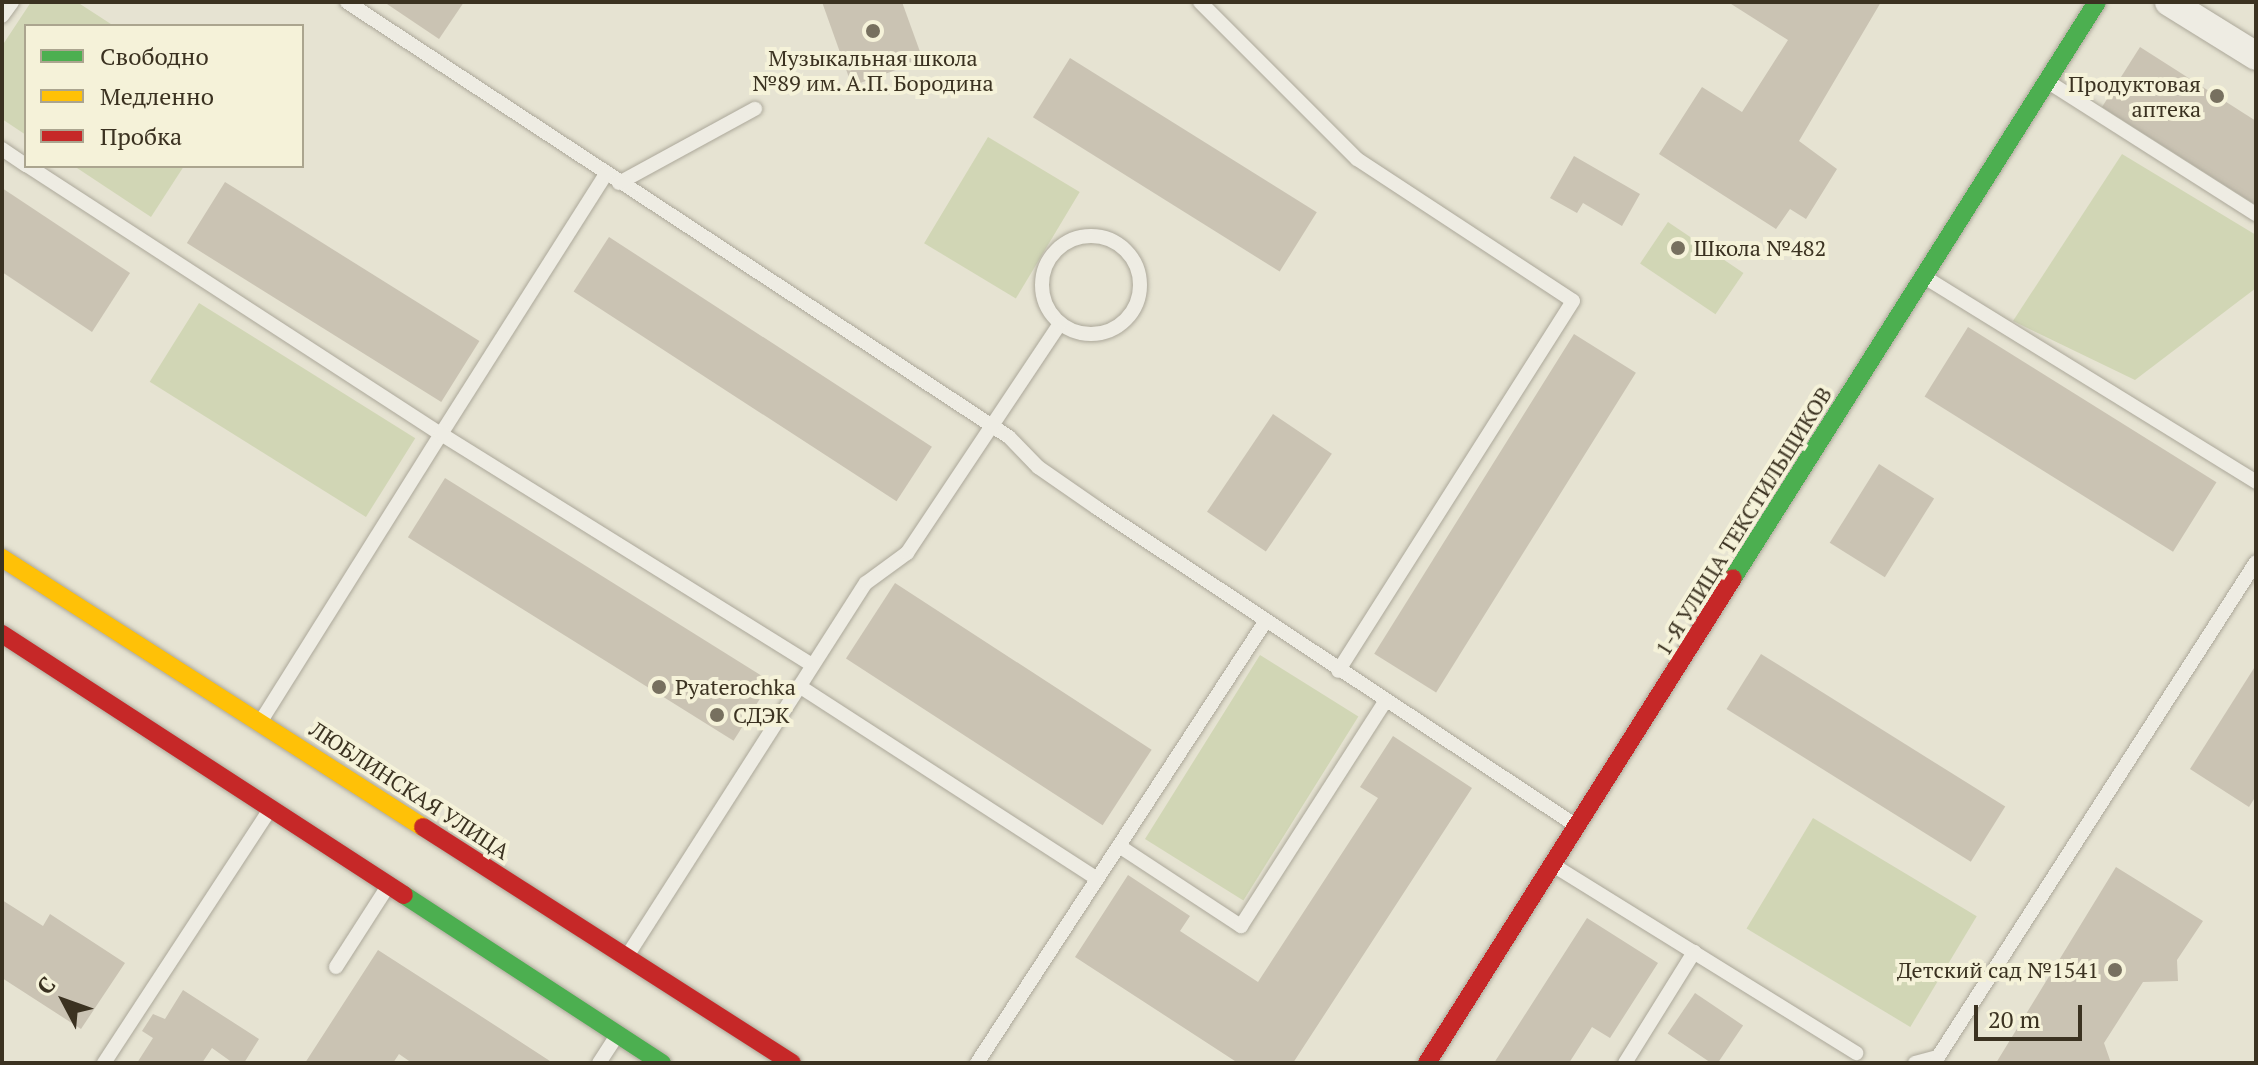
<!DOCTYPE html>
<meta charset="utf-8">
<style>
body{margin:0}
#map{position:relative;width:2258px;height:1065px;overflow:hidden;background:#e6e3d2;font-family:"PT Serif",serif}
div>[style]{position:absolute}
.green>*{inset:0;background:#d1d6b5;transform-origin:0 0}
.building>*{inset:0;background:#cac3b3;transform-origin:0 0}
.roads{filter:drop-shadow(0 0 2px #aca89a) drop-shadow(0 0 2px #aca89a)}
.lane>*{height:14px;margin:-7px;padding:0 7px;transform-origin:7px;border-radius:7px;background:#eeece3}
.lane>.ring{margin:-7px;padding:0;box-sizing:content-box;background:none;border:14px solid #eeece3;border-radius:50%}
.street>*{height:28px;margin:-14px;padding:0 14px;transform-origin:14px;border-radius:14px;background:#eeece3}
.fast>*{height:18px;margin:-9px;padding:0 9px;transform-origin:9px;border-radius:9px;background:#4caf50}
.slow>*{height:18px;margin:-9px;padding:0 9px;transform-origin:9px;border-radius:9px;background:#ffc107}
.jam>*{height:18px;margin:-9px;padding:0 9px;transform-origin:9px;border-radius:9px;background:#c62828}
.dots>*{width:22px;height:22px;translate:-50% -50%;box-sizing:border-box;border:4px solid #f5f2d9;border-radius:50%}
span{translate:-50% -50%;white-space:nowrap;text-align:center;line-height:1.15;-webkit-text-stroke:8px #f5f2d9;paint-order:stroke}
.poi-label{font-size:22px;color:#3b3221}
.right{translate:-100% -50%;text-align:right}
.left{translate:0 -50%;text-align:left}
.street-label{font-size:22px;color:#3b3221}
.frame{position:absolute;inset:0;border:4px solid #3b3221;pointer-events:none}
.legend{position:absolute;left:24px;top:24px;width:280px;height:144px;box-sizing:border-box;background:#f5f2d9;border:2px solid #aba58f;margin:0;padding:10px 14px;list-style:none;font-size:24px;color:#3b3221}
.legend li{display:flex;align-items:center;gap:16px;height:40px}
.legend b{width:40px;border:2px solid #aba58f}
.north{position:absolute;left:24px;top:961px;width:80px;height:80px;-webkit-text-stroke:6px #f5f2d9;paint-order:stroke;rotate:311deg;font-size:22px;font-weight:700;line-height:32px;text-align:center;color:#3b3221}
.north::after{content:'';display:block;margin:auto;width:28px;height:36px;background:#3b3221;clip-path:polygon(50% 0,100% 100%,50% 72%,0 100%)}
.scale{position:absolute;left:1974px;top:1005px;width:108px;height:36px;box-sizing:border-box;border:4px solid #3b3221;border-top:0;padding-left:10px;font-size:24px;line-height:28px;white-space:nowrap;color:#3b3221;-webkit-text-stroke:6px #f5f2d9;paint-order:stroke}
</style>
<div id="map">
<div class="green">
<div style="clip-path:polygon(31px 2px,77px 2px,114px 26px,26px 26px,26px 135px,2px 119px,2px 46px)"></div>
<div style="left:988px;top:137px;width:107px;height:124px;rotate:31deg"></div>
<div style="clip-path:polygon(2122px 154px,2256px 235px,2256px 288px,2135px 380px,2013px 321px)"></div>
<div style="clip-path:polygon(74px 166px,184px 166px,151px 217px)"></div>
<div style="left:1668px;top:222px;width:91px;height:50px;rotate:34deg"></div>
<div style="left:199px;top:303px;width:255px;height:93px;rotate:32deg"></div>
<div style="left:1260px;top:655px;width:116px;height:217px;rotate:32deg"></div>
<div style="left:1813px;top:818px;width:191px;height:129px;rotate:31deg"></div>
</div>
<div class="building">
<div style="clip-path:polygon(384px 2px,464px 2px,439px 39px)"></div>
<div style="clip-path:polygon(822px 2px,902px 2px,923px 60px,852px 86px)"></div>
<div style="clip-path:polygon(1728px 2px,1881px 2px,1799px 141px,1837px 169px,1806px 219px,1790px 209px,1776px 229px,1659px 154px,1702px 87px,1742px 112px,1788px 40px)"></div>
<div style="clip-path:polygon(2140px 47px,2256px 121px,2256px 205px,2102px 107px)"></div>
<div style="left:1070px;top:58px;width:291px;height:70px;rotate:32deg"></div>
<div style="clip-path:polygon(1574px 156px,1640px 194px,1622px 226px,1583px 203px,1577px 213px,1550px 198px)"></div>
<div style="left:225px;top:182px;width:300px;height:72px;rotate:32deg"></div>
<div style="clip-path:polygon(2px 188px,130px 273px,92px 332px,2px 272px)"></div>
<div style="left:609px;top:237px;width:385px;height:65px;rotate:33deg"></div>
<div style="left:1968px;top:327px;width:293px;height:82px;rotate:32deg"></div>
<div style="left:1574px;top:334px;width:73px;height:377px;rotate:32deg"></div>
<div style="left:1273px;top:414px;width:71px;height:118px;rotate:34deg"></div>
<div style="left:1879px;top:464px;width:65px;height:93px;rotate:32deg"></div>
<div style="left:445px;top:478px;width:384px;height:70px;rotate:32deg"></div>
<div style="left:895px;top:583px;width:306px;height:90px;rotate:33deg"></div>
<div style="left:1761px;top:654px;width:288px;height:65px;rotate:32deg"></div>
<div style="clip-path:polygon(2256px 665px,2256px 796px,2249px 807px,2190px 769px)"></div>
<div style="clip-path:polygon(1393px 736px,1472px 788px,1293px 1063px,1238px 1063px,1075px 957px,1128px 875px,1190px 916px,1180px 931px,1258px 982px,1378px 798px,1360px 787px)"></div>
<div style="clip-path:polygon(2116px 867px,2203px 921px,2177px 960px,2178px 981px,2143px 982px,2104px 1043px,2111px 1063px,1996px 1063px)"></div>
<div style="clip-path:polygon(2px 900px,43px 926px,50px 914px,125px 963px,81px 1029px,2px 978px)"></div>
<div style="clip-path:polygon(1587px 918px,1658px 963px,1610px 1038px,1592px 1027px,1569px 1063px,1494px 1063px)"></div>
<div style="clip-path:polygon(378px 950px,476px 1013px,553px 1063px,412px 1063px,399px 1054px,393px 1063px,305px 1063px)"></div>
<div style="clip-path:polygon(183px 990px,259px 1039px,244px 1063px,233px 1063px,212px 1048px,202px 1063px,137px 1063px,153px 1038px,142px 1031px,153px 1014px,165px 1019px)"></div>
<div style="left:1695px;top:993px;width:58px;height:49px;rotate:34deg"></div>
</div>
<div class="roads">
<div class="lane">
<div style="left:347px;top:2px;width:792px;rotate:33.31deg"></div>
<div style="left:1009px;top:437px;width:42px;rotate:46deg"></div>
<div style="left:1038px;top:467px;width:72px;rotate:34.8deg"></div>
<div style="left:1097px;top:508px;width:574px;rotate:33.55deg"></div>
<div style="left:1200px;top:2px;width:222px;rotate:45deg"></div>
<div style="left:1357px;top:159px;width:258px;rotate:33.3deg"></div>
<div style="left:1573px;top:301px;width:438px;rotate:122.4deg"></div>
<div style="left:2px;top:16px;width:17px;rotate:-54deg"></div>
<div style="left:2050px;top:83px;width:244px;rotate:32.5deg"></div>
<div style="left:2px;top:149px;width:29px;rotate:34deg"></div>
<div style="left:28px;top:166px;width:492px;rotate:33deg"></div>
<div style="left:441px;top:434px;width:335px;rotate:122.1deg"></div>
<div style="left:606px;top:174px;width:308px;rotate:122.4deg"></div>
<div style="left:441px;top:434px;width:437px;rotate:31.9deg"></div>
<div style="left:619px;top:183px;width:155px;rotate:-28.6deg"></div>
<div class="ring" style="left:1042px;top:236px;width:84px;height:84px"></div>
<div style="left:1926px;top:278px;width:388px;rotate:31.7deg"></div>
<div style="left:799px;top:686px;width:355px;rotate:32.9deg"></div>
<div style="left:1119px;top:846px;width:146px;rotate:33.3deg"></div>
<div style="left:1241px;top:926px;width:266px;rotate:-57.3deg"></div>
<div style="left:1553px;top:865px;width:357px;rotate:31.8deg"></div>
<div style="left:629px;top:953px;width:439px;rotate:-57.4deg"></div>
<div style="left:866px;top:583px;width:51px;rotate:-36.2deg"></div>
<div style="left:907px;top:553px;width:275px;rotate:-56.3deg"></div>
<div style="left:336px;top:967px;width:93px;rotate:-57.3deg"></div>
<div style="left:104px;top:1063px;width:300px;rotate:-56.8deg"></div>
<div style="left:599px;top:1063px;width:30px;rotate:-57deg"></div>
<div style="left:977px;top:1063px;width:527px;rotate:-56.85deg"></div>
<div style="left:1625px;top:1063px;width:131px;rotate:-58.1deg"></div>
<div style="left:1915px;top:1063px;width:24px;rotate:-15deg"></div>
<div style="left:1938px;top:1057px;width:588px;rotate:-57.28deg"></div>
</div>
<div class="street">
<div style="left:2169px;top:2px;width:102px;rotate:31.8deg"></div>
</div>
<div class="fast">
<div style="left:1733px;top:578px;width:681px;rotate:-57.71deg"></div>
<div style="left:404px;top:895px;width:308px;rotate:33.1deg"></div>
</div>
<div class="slow">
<div style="left:2px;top:558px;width:500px;rotate:32.6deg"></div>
</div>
<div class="jam">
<div style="left:2px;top:634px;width:479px;rotate:33deg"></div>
<div style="left:423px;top:827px;width:438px;rotate:32.6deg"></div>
<div style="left:1427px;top:1063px;width:573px;rotate:-57.75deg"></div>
</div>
</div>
<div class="dots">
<div style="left:873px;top:31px;background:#77705f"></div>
<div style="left:2217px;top:96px;background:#77705f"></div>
<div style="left:1678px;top:248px;background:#77705f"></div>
<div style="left:659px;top:687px;background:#77705f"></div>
<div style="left:717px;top:715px;background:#77705f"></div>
<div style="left:2115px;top:970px;background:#77705f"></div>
</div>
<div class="poi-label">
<span style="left:873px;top:70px">Музыкальная школа<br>№89 им. А.П. Бородина</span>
<span class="right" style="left:2201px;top:96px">Продуктовая<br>аптека</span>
<span class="left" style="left:1694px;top:248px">Школа №482</span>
<span class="left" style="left:675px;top:687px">Pyaterochka</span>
<span class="left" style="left:733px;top:715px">СДЭК</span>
<span class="right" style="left:2099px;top:970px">Детский сад №1541</span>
</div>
<div class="street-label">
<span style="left:1743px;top:521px;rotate:-58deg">1-Я УЛИЦА ТЕКСТИЛЬЩИКОВ</span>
<span style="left:410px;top:790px;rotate:33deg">ЛЮБЛИНСКАЯ УЛИЦА</span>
</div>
<div class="frame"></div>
<ul class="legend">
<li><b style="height:10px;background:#4caf50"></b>Свободно</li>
<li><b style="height:10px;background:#ffc107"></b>Медленно</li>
<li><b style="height:10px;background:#c62828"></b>Пробка</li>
</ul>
<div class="north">С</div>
<div class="scale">20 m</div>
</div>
